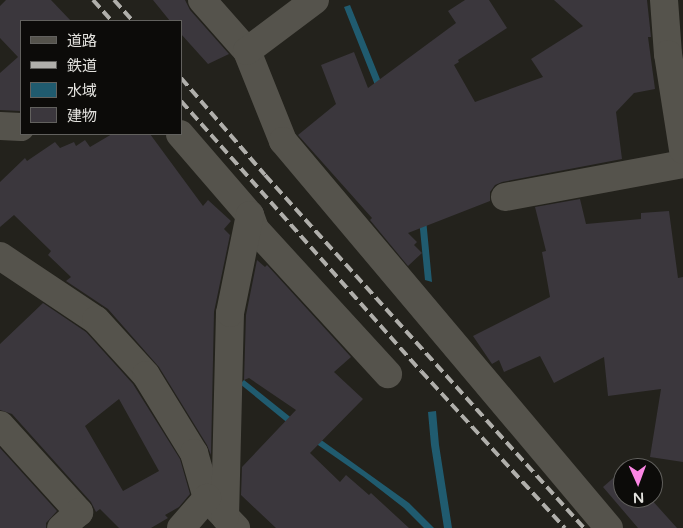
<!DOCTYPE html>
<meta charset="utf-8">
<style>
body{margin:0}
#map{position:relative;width:683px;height:528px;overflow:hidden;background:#23221c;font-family:"Varela Round","Noto Sans JP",sans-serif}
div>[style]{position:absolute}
.water>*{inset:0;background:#205b6f}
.building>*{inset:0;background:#3b373d}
.minor>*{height:28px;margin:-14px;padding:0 14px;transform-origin:14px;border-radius:14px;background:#55534c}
.secondary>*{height:28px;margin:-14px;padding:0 14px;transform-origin:14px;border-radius:14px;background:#55534c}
.rail>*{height:4px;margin-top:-2px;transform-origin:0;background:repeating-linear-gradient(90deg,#b0afab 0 10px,transparent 0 15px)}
span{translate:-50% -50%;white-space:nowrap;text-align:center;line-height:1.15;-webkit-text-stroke:4px #0c0b09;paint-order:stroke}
.legend{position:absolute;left:20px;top:20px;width:162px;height:115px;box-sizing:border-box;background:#0c0b09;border:1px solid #62615e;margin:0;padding:6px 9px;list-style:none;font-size:15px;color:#e3e2de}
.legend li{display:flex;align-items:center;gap:10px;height:25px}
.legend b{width:25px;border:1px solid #62615e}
.north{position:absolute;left:613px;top:458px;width:50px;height:50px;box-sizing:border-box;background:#0c0b09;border:1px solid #62615e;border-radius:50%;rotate:178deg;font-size:14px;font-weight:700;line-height:20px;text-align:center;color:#e3e2de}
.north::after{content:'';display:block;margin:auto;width:18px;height:22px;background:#fc86e4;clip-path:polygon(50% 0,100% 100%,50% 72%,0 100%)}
</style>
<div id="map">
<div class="water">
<div style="clip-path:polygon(350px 5px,407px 146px,426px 219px,432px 282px,425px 280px,419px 219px,400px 148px,344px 7px)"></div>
<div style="clip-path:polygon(244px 380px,299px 424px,409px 503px,434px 528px,424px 528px,404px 508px,364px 477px,295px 429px,240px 384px)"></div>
<div style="clip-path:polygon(436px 411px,439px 445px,452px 528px,444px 528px,431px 445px,428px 412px)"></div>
</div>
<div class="building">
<div style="clip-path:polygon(6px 0,51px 0,71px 21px,21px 21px,21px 111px,0 110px,0 73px,18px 57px,0 38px,0 6px)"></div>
<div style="clip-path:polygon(153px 0,185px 0,190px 10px,229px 54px,208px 64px,181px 34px,181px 21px,170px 21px)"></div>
<div style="clip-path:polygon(465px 0,489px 0,507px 28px,458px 60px,459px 62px,454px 65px,475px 102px,543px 77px,531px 59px,583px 26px,554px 0,647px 0,651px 37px,648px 37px,655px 89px,634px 93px,616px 112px,622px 159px,502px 182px,495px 185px,490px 192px,490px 201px,408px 233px,417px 242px,414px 245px,422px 253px,408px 266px,370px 220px,372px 218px,298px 135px,336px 104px,321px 65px,354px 52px,368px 88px,456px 23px,448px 11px)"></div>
<div style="clip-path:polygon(112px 134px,150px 134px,203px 206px,208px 200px,231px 221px,224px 229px,230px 235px,214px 312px,211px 455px,207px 445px,159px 367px,108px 309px,66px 281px,71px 277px,48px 255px,51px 251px,14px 215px,0 227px,0 182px,25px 158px,27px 161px,55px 142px,60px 148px,74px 142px,76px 146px,85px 140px,90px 147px)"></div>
<div style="clip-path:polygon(580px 199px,586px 224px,641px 219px,641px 213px,669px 211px,678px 278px,683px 277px,683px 462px,650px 457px,661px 389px,608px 396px,604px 357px,554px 383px,540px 356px,504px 372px,499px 360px,492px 364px,473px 336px,550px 297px,542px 252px,546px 251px,535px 207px)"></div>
<div style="clip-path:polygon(257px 260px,265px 267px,267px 265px,351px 357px,334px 372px,363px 399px,310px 453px,340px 482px,346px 475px,369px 495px,371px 493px,409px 528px,276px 528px,241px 495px,242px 467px,296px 410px,249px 378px,244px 380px,246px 315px)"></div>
<div style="clip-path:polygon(evenodd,43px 303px,86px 332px,133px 384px,180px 459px,190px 494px,179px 507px,165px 515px,168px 518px,151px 528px,119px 528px,100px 509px,96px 512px,91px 502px,12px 414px,0 410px,0 344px,43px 303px,119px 399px,159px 471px,123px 491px,85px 426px,119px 399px)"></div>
<div style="clip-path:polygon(0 448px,57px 511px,46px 523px,46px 528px,0 528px)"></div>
<div style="clip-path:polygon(619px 473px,623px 478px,623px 498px,650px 498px,677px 528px,638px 528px,603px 487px)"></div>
</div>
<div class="minor">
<div style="left:202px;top:0;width:68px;rotate:48.6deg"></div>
<div style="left:247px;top:51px;width:97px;rotate:68.2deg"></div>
<div style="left:283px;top:141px;width:506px;rotate:49.89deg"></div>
<div style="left:247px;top:51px;width:85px;rotate:-36.9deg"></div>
<div style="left:0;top:126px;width:21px;rotate:3deg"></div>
<div style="left:180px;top:134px;width:107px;rotate:49.2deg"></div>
<div style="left:250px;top:215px;width:15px;rotate:70deg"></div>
<div style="left:255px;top:229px;width:197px;rotate:47.5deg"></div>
<div style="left:505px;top:197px;width:181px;rotate:-10.5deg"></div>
<div style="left:0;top:256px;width:115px;rotate:33.7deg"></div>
<div style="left:96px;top:320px;width:74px;rotate:47.7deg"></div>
<div style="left:146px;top:375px;width:92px;rotate:58.4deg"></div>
<div style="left:194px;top:453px;width:47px;rotate:73.9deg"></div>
<div style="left:207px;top:498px;width:42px;rotate:46deg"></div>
<div style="left:0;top:425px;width:118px;rotate:47.8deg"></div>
<div style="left:79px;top:512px;width:24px;rotate:138deg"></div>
<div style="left:225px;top:517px;width:204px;rotate:-88.6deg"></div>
<div style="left:230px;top:313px;width:100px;rotate:-78.5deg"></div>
<div style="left:181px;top:528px;width:40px;rotate:-49deg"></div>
</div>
<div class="secondary">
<div style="left:664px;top:0;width:54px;rotate:85.8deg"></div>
<div style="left:668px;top:54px;width:97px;rotate:81.1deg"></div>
</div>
<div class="rail">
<div style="left:93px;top:0;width:28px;rotate:48deg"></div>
<div style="left:114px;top:0;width:28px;rotate:48deg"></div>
<div style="left:181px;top:78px;width:128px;rotate:49.1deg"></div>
<div style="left:265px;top:175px;width:476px;rotate:47.9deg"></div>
<div style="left:181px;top:101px;width:361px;rotate:48.4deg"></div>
<div style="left:421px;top:371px;width:213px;rotate:47.5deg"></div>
</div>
<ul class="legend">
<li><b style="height:6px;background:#55534c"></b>道路</li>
<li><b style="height:6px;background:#b0afab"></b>鉄道</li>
<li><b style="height:14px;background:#205b6f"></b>水域</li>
<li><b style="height:14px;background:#3b373d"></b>建物</li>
</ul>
<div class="north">N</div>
</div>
